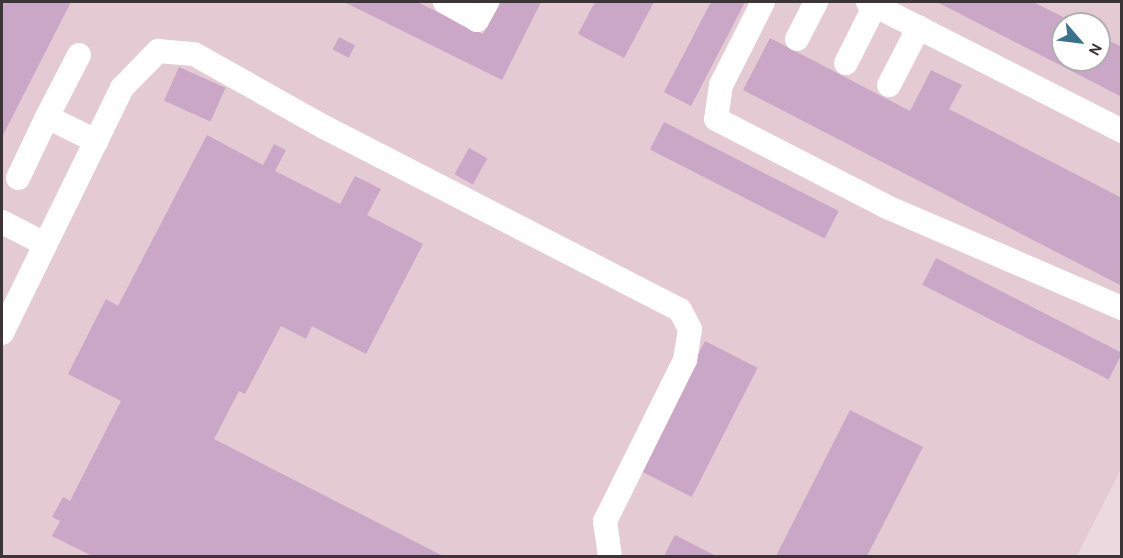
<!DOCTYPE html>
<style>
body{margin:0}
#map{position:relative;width:1123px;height:558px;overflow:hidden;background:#ebd9df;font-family:Karla,sans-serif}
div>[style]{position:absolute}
.built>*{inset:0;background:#e4cad3}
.building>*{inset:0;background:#caa7c6;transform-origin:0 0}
.minor>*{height:24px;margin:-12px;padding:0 12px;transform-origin:12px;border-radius:12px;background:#fff}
span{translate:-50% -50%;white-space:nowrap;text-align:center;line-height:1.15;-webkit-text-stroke:5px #fff;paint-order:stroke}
.frame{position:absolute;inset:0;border:3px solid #3c3537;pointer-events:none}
.north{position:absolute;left:1051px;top:12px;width:60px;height:60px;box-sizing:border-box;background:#fff;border:2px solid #b1aeaf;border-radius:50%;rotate:118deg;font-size:16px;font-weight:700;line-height:24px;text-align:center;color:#3c3537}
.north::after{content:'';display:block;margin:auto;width:21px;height:27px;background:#39728c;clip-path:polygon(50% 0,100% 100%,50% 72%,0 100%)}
</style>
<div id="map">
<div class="built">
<div style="clip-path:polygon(evenodd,2px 2px,1121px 2px,1121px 469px,1077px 556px,2px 556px,2px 2px,1063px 24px,1099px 24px,1099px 60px,1063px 60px,1063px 24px)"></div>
</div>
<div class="building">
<div style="clip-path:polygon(2px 2px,71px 2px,2px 137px)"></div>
<div style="clip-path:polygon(344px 2px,417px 2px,483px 34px,501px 2px,541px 2px,502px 80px)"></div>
<div style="clip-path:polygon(595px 2px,654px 2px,624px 58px,578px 34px)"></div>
<div style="clip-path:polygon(711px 2px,745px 2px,691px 106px,664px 92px)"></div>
<div style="clip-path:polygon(937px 2px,1033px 2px,1063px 17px,1063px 60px,1099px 60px,1099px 36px,1122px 47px,1122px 97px)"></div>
<div style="left:339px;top:37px;width:18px;height:14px;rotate:27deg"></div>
<div style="clip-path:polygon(770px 38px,910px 111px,931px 70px,962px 85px,949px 109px,1122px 198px,1122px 286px,743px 90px)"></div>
<div style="left:179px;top:67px;width:51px;height:37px;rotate:24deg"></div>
<div style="left:664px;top:122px;width:196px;height:31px;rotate:27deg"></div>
<div style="clip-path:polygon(207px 135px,263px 165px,274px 144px,286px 150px,275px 171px,340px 204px,355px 176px,381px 189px,367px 215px,423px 244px,366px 354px,312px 326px,306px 339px,281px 326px,245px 394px,239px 391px,214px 439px,443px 556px,92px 556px,52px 536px,60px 521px,52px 517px,63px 497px,70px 501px,121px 401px,68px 374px,106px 299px,118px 306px)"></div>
<div style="left:469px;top:148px;width:21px;height:30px;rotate:29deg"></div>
<div style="left:936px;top:258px;width:209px;height:30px;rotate:27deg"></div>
<div style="left:705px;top:341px;width:59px;height:145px;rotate:27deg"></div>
<div style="clip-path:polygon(850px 410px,923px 447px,867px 556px,776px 556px)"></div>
<div style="clip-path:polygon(675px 535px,716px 556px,664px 556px)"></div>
</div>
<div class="minor">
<div style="left:445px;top:2px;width:37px;rotate:29deg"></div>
<div style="left:477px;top:20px;width:21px;rotate:-61deg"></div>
<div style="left:763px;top:2px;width:93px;rotate:116.8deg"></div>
<div style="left:721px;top:85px;width:34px;rotate:98deg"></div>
<div style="left:716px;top:119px;width:192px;rotate:27.2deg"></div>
<div style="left:887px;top:207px;width:256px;rotate:23.3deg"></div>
<div style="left:868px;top:2px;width:285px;rotate:26.9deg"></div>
<div style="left:797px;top:39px;width:42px;rotate:-62.8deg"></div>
<div style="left:79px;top:55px;width:70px;rotate:117.3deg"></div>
<div style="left:47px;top:117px;width:55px;rotate:26.1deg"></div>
<div style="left:846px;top:63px;width:65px;rotate:-63.4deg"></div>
<div style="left:889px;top:85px;width:65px;rotate:-62.7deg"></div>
<div style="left:18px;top:178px;width:68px;rotate:-64.6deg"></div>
<div style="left:2px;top:222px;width:48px;rotate:27.1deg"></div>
<div style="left:2px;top:333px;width:273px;rotate:-63.9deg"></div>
<div style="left:122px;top:88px;width:52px;rotate:-45.8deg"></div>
<div style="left:158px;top:51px;width:36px;rotate:5deg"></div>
<div style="left:194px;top:54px;width:149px;rotate:29.3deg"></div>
<div style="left:324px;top:127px;width:400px;rotate:27.2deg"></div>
<div style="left:680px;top:310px;width:21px;rotate:62deg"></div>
<div style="left:690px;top:329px;width:31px;rotate:99deg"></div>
<div style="left:685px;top:360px;width:180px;rotate:116.4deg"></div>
<div style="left:605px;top:521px;width:35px;rotate:82deg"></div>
</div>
<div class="frame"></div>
<div class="north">N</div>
</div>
